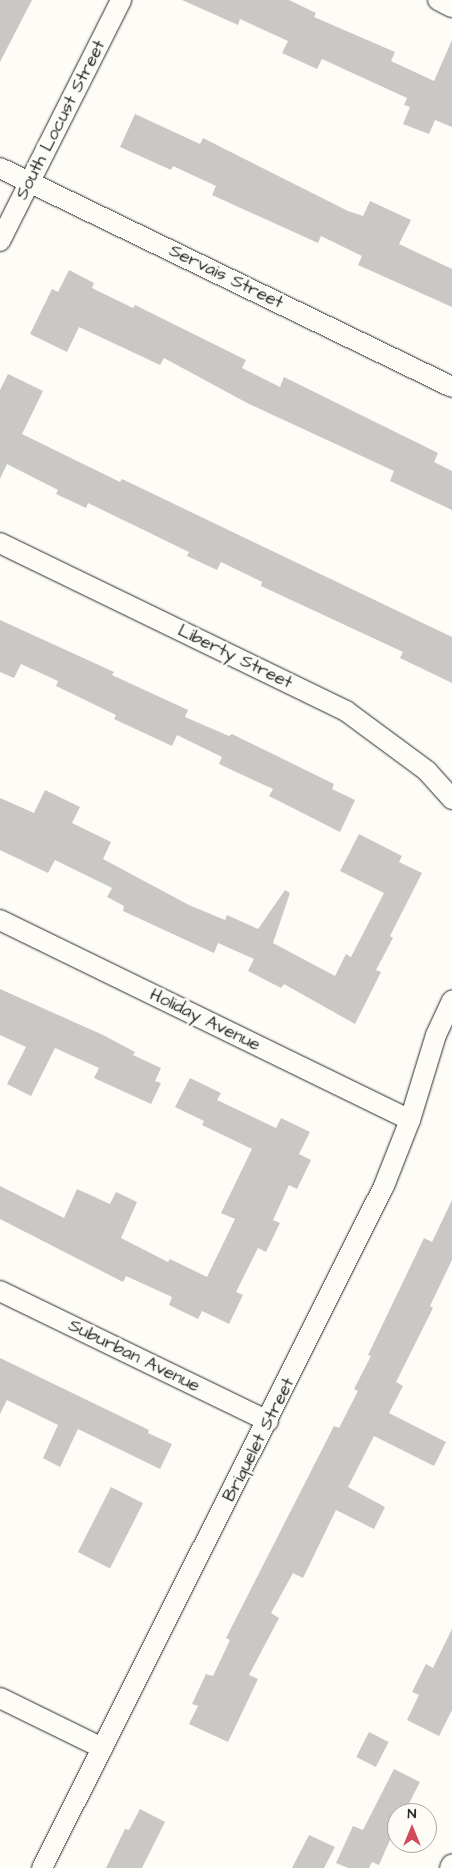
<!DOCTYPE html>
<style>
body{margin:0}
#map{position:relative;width:452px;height:1868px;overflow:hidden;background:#fdfcf7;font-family:"Architects Daughter",sans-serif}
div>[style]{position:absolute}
.building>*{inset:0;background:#c9c8c4;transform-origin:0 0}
.roads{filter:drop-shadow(0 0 1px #2b2b2b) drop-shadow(0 0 1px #2b2b2b)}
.street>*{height:20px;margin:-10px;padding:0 10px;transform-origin:10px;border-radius:10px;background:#fdfcf7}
span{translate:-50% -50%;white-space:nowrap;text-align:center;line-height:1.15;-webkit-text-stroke:5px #fdfcf7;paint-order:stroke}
.street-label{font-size:18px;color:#2b2b2b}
.north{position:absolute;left:387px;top:1803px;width:50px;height:50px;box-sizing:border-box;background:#fdfcf7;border:1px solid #a9a8a5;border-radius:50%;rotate:0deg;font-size:14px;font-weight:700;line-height:20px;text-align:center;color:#2b2b2b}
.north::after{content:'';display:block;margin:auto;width:18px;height:22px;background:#d1495b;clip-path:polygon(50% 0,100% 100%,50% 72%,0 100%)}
</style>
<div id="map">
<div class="building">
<div style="clip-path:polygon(0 0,32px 0,0 62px)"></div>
<div style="clip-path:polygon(182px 0,289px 0,316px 13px,314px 17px,395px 52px,391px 61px,434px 81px,452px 40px,452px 127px,435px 120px,429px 134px,403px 124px,410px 107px,404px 105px,407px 98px,322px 59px,317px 69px,282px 53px,288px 41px,240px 19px,238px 25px)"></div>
<div style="clip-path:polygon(135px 114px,200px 144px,203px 138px,348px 211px,363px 216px,370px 201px,411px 220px,399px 244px,452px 269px,452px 307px,358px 265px,362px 256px,321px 236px,318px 243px,212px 195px,216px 186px,173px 166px,171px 170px,120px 147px)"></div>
<div style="clip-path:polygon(69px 270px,94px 283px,92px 288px,133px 308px,135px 305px,246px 360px,242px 368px,280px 387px,284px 377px,438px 453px,434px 462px,452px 471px,452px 510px,390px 481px,394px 471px,249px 404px,164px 358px,160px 365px,79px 327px,67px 352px,30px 334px,52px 289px,58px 292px)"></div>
<div style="clip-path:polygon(8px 374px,43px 391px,22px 434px,120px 482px,122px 479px,452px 637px,452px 683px,400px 658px,403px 652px,261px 586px,262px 582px,221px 562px,217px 570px,187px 556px,189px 552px,88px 503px,86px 508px,56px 494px,58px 490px,7px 464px,0 479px,0 390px)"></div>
<div style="clip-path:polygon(0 620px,114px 672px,112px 675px,188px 710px,185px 717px,229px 736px,232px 734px,334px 784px,332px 789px,355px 800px,340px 832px,269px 796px,273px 789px,219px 764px,222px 757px,177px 735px,172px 746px,114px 719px,116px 715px,56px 686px,58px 681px,21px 664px,14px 678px,0 672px)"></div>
<div style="clip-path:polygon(45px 790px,80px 807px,72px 823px,111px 842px,103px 859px,189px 905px,225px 920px,227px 915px,258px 929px,285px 890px,290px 893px,273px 943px,335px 976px,346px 954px,351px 957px,384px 893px,340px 871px,359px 834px,402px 856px,399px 862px,422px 873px,390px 936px,393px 938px,376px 970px,381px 972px,355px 1024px,284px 984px,281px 988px,248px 971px,254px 959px,218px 943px,214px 953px,123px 911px,124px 906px,107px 897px,112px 888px,55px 860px,48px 873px,0 850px,0 798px,34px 813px)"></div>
<div style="clip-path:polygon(0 989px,103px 1035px,135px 1052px,133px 1055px,161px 1068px,155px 1081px,161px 1083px,151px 1104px,94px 1078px,99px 1068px,55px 1048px,31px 1096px,7px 1084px,26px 1047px,0 1035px)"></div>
<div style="clip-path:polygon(190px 1078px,221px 1093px,217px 1100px,276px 1128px,281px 1118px,310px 1132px,299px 1154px,311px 1160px,297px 1189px,289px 1185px,273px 1220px,280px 1223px,266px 1252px,258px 1248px,236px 1292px,243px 1295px,229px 1324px,202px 1311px,198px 1319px,169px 1305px,172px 1297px,126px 1276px,123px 1282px,0 1219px,0 1186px,64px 1218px,77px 1189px,110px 1204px,116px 1192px,137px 1202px,121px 1238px,168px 1262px,170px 1259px,207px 1277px,235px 1219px,221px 1213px,252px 1149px,202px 1125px,204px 1121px,175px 1107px)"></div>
<div style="clip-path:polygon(452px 1200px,452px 1260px,430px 1306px,433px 1308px,396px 1382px,403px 1386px,389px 1413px,446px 1442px,434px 1466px,374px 1436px,348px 1487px,385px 1507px,374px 1529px,336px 1510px,303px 1578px,293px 1573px,271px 1613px,279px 1618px,249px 1675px,258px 1679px,228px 1742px,189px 1724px,198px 1706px,192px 1704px,206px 1674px,213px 1676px,230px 1640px,226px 1638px,334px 1426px,339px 1428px,358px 1391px,354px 1389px,371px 1356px,368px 1355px,424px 1238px,432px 1242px)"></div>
<div style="clip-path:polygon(0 1358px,149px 1430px,148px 1433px,172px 1444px,160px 1469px,78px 1429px,60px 1467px,43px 1458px,58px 1425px,7px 1400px,0 1414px)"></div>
<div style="left:111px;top:1487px;width:36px;height:73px;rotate:27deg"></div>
<div style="clip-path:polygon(452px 1629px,452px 1710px,439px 1736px,407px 1720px,419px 1695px,412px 1692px,426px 1664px,433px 1668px)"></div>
<div style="left:369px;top:1732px;width:22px;height:28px;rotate:27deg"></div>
<div style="clip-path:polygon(394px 1769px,420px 1782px,404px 1813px,397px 1813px,397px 1824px,379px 1865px,372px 1862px,369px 1868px,348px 1868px,336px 1863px,353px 1826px,363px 1830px)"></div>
<div style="clip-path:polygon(140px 1809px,165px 1822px,142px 1868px,106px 1868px,125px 1829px,129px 1830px)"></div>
<div style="clip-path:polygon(309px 1835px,335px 1847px,324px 1868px,292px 1868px)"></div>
</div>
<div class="roads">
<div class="street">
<div style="left:438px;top:0;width:16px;rotate:27deg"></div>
<div style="left:0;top:168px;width:502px;rotate:25.85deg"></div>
<div style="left:0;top:241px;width:270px;rotate:-63.3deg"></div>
<div style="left:0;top:543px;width:385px;rotate:25.9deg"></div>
<div style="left:346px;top:711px;width:101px;rotate:36.5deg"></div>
<div style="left:427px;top:771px;width:38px;rotate:48deg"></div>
<div style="left:0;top:920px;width:456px;rotate:26deg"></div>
<div style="left:0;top:1291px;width:298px;rotate:25.9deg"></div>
<div style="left:0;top:1698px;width:114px;rotate:26.1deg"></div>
<div style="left:42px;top:1868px;width:763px;rotate:-63.37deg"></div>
<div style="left:384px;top:1186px;width:71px;rotate:-68.5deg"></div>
<div style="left:410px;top:1120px;width:89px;rotate:-73deg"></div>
<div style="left:436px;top:1035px;width:38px;rotate:-65deg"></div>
<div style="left:450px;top:1868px;width:4px;rotate:-63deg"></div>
</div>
</div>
<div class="street-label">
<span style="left:61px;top:120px;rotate:-63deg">South Locust Street</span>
<span style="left:226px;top:277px;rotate:26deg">Servais Street</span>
<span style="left:235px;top:657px;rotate:26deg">Liberty Street</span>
<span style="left:205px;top:1020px;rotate:26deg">Holiday Avenue</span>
<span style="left:134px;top:1356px;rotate:26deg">Suburban Avenue</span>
<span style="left:259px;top:1440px;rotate:-63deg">Briquelet Street</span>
</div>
<div class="north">N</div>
</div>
